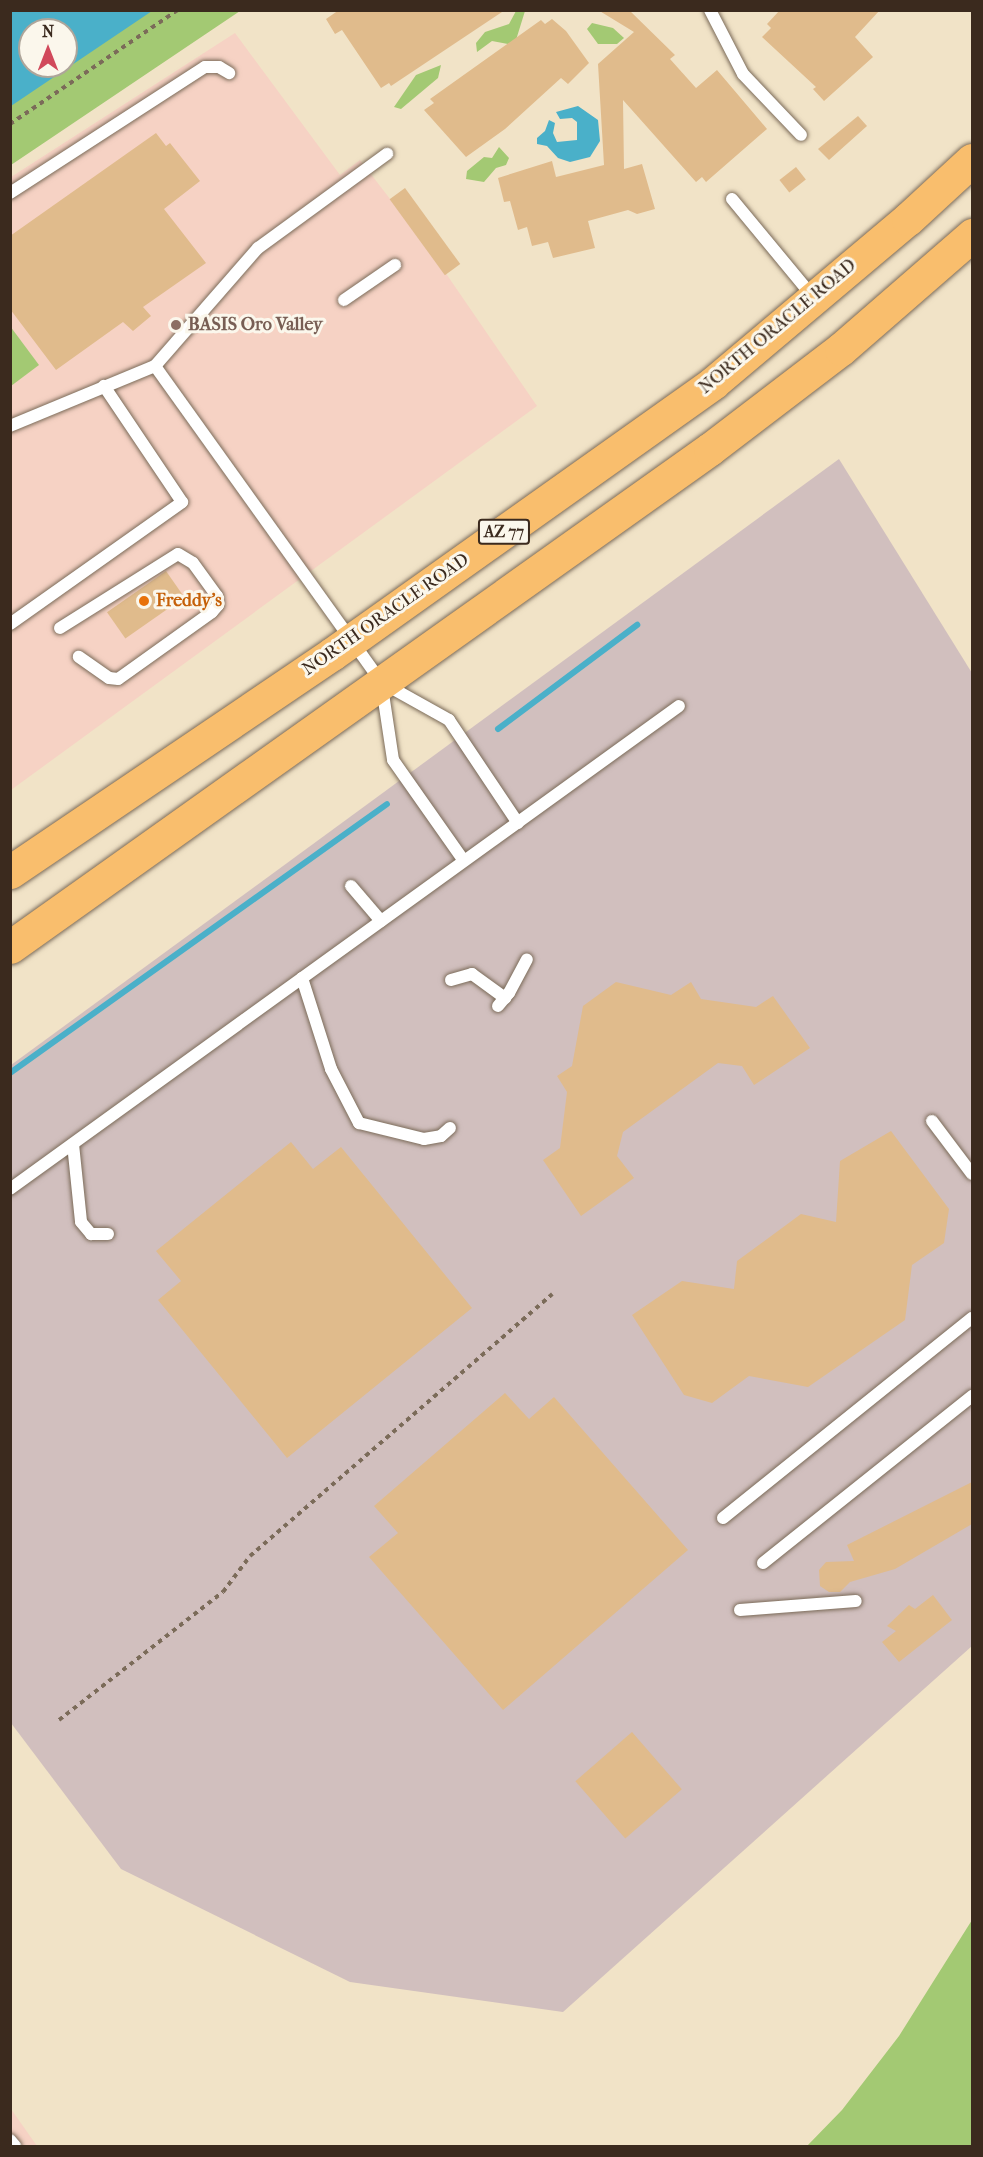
<!DOCTYPE html>
<style>
body{margin:0}
#map{position:relative;width:983px;height:2157px;overflow:hidden;background:#f1e3c7;font-family:"IM FELL French Canon",serif}
div>[style]{position:absolute}
.built>*{inset:0;background:#f6d2c4}
.industrial>*{inset:0;background:#d1bfbe}
.green>*{inset:0;background:#a3c973}
.water>*{inset:0;background:#4ab0c9}
.stream>*{height:6px;margin:-3px;padding:0 3px;transform-origin:3px;border-radius:3px;background:#4ab0c9}
.building>*{inset:0;background:#e0bb8c;transform-origin:0 0}
.path>*{height:4px;margin-top:-2px;transform-origin:0;background:repeating-linear-gradient(90deg,#7b6b59 0 4.5px,transparent 0 9px)}
.roads{filter:drop-shadow(0 0 2px #7b6b59) drop-shadow(0 0 2px #7b6b59)}
.lane>*{height:12px;margin:-6px;padding:0 6px;transform-origin:6px;border-radius:6px;background:#fff}
.highway>*{height:33px;margin:-16.5px;padding:0 16.5px;transform-origin:16.5px;border-radius:16.5px;background:#f9be6d}
.dots>*{width:16px;height:16px;translate:-50% -50%;box-sizing:border-box;border:3px solid #fbf7ec;border-radius:50%}
span{translate:-50% -50%;white-space:nowrap;text-align:center;line-height:1.15;-webkit-text-stroke:6px #fbf7ec;paint-order:stroke}
.shield-label span{padding:2px 4px;background:#fbf7ec;border:2px solid;border-radius:4px;-webkit-text-stroke-width:0}
.shield-label{font-size:16px;color:#3b2a1e;font-weight:700}
.education-label{font-size:18px;color:#785e54;font-weight:700}
.left{translate:0 -50%;text-align:left}
.street-label{font-size:18px;color:#3b2a1e}
.food-label{font-size:18px;color:#c56008;font-weight:700}
.frame{position:absolute;inset:0;border:12px solid #3b2a1e;pointer-events:none}
.north{position:absolute;left:18px;top:18px;width:60px;height:60px;box-sizing:border-box;background:#fbf7ec;border:2px solid #aea59a;border-radius:50%;rotate:0deg;font-size:16px;font-weight:700;line-height:24px;text-align:center;color:#3b2a1e}
.north::after{content:'';display:block;margin:auto;width:21px;height:27px;background:#d1495b;clip-path:polygon(50% 0,100% 100%,50% 72%,0 100%)}
</style>
<div id="map">
<div class="built">
<div style="clip-path:polygon(235px 33px,340px 175px,360px 160px,434px 256px,537px 406px,11px 790px,11px 177px)"></div>
<div style="clip-path:polygon(11px 2109px,37px 2146px,11px 2146px)"></div>
</div>
<div class="industrial">
<div style="clip-path:polygon(839px 459px,972px 673px,972px 1646px,563px 2012px,350px 1982px,121px 1869px,11px 1723px,11px 1065px)"></div>
</div>
<div class="green">
<div style="clip-path:polygon(evenodd,11px 11px,240px 11px,11px 165px,11px 11px,30px 30px,66px 30px,66px 66px,30px 66px,30px 30px)"></div>
<div style="clip-path:polygon(516px 11px,525px 11px,516px 40px,508px 44px,492px 41px,477px 52px,476px 43px,485px 32px,509px 24px)"></div>
<div style="clip-path:polygon(592px 23px,613px 28px,624px 38px,617px 44px,598px 44px,587px 29px)"></div>
<div style="clip-path:polygon(441px 65px,438px 78px,401px 109px,394px 107px,416px 75px)"></div>
<div style="clip-path:polygon(499px 147px,509px 158px,506px 165px,496px 168px,484px 182px,466px 179px,467px 171px,484px 157px,492px 158px)"></div>
<div style="clip-path:polygon(10px 326px,39px 365px,11px 386px,10px 386px)"></div>
<div style="clip-path:polygon(972px 1920px,972px 2146px,807px 2146px,842px 2110px,899px 2036px)"></div>
</div>
<div class="water">
<div style="clip-path:polygon(evenodd,11px 10px,152px 10px,152px 11px,11px 106px,11px 10px,30px 30px,66px 30px,66px 66px,30px 66px,30px 30px)"></div>
<div style="clip-path:polygon(578px 106px,598px 120px,600px 141px,590px 157px,570px 162px,558px 158px,547px 146px,537px 144px,537px 138px,545px 131px,549px 120px,555px 123px,553px 133px,557px 142px,577px 140px,577px 122px,572px 118px,560px 119px,556px 112px)"></div>
</div>
<div class="stream">
<div style="left:498px;top:729px;width:174px;rotate:-36.8deg"></div>
<div style="left:10px;top:1073px;width:463px;rotate:-35.5deg"></div>
</div>
<div class="building">
<div style="clip-path:polygon(339px 10px,505px 10px,391px 86px,389px 83px,381px 88px,342px 30px,335px 34px,326px 19px)"></div>
<div style="clip-path:polygon(598px 10px,629px 10px,675px 55px,670px 59px,696px 88px,717px 70px,767px 129px,706px 182px,702px 177px,696px 182px,623px 100px,624px 169px,642px 164px,655px 209px,637px 214px,628px 210px,588px 221px,595px 248px,553px 258px,548px 242px,532px 246px,527px 227px,518px 230px,510px 201px,504px 202px,498px 178px,552px 161px,556px 177px,604px 165px,598px 64px,634px 32px)"></div>
<div style="clip-path:polygon(780px 10px,880px 10px,855px 37px,873px 57px,824px 101px,813px 89px,816px 87px,762px 37px,771px 28px,767px 24px)"></div>
<div style="clip-path:polygon(552px 19px,566px 31px,589px 63px,568px 84px,561px 78px,505px 129px,466px 157px,424px 110px,434px 103px,430px 99px,541px 20px,545px 24px)"></div>
<div style="clip-path:polygon(858px 116px,867px 126px,829px 160px,818px 149px)"></div>
<div style="clip-path:polygon(156px 133px,166px 146px,170px 143px,200px 181px,164px 209px,206px 263px,143px 307px,151px 316px,133px 331px,123px 322px,56px 370px,10px 309px,10px 236px)"></div>
<div style="left:796px;top:167px;width:16px;height:21px;rotate:52deg"></div>
<div style="left:405px;top:188px;width:94px;height:19px;rotate:54deg"></div>
<div style="left:166px;top:571px;width:32px;height:72px;rotate:55deg"></div>
<div style="clip-path:polygon(616px 982px,671px 995px,691px 982px,701px 999px,756px 1007px,773px 996px,810px 1048px,754px 1085px,742px 1066px,718px 1063px,623px 1132px,617px 1156px,634px 1178px,581px 1216px,543px 1160px,560px 1148px,567px 1092px,557px 1076px,572px 1066px,583px 1006px)"></div>
<div style="clip-path:polygon(891px 1131px,949px 1209px,944px 1243px,912px 1265px,905px 1320px,808px 1387px,749px 1376px,712px 1403px,684px 1395px,632px 1315px,682px 1281px,734px 1289px,737px 1261px,801px 1214px,836px 1222px,840px 1161px)"></div>
<div style="clip-path:polygon(291px 1142px,313px 1169px,341px 1147px,472px 1308px,287px 1458px,158px 1300px,181px 1281px,156px 1251px)"></div>
<div style="clip-path:polygon(505px 1393px,529px 1419px,554px 1397px,688px 1550px,503px 1710px,369px 1557px,398px 1533px,374px 1506px)"></div>
<div style="clip-path:polygon(972px 1482px,972px 1524px,895px 1569px,850px 1582px,840px 1592px,829px 1592px,820px 1586px,819px 1570px,826px 1562px,854px 1561px,847px 1545px)"></div>
<div style="clip-path:polygon(933px 1595px,952px 1620px,899px 1662px,882px 1642px,896px 1631px,887px 1626px,909px 1605px,915px 1609px)"></div>
<div style="left:632px;top:1732px;width:76px;height:75px;rotate:49deg"></div>
</div>
<div class="path">
<div style="left:10px;top:124px;width:203px;rotate:-34.2deg"></div>
<div style="left:59px;top:1720px;width:208px;rotate:-38deg"></div>
<div style="left:223px;top:1592px;width:45px;rotate:-53.1deg"></div>
<div style="left:250px;top:1556px;width:400px;rotate:-40.9deg"></div>
</div>
<div class="roads">
<div class="lane">
<div style="left:710px;top:10px;width:72px;rotate:62.7deg"></div>
<div style="left:743px;top:74px;width:84px;rotate:46.4deg"></div>
<div style="left:10px;top:193px;width:232px;rotate:-32.9deg"></div>
<div style="left:205px;top:67px;width:14px"></div>
<div style="left:219px;top:67px;width:12px;rotate:31deg"></div>
<div style="left:732px;top:199px;width:127px;rotate:50.4deg"></div>
<div style="left:344px;top:300px;width:62px;rotate:-34.5deg"></div>
<div style="left:155px;top:366px;width:388px;rotate:54.4deg"></div>
<div style="left:381px;top:682px;width:78px;rotate:29.2deg"></div>
<div style="left:449px;top:720px;width:124px;rotate:56.2deg"></div>
<div style="left:10px;top:426px;width:157px;rotate:-22.5deg"></div>
<div style="left:155px;top:366px;width:157px;rotate:-48.9deg"></div>
<div style="left:258px;top:248px;width:160px;rotate:-36.1deg"></div>
<div style="left:10px;top:624px;width:211px;rotate:-35.3deg"></div>
<div style="left:182px;top:502px;width:140px;rotate:-123.9deg"></div>
<div style="left:60px;top:628px;width:139px;rotate:-32.1deg"></div>
<div style="left:178px;top:554px;width:17px;rotate:31deg"></div>
<div style="left:193px;top:563px;width:41px;rotate:54deg"></div>
<div style="left:217px;top:596px;width:9px;rotate:84deg"></div>
<div style="left:218px;top:605px;width:9px;rotate:131deg"></div>
<div style="left:212px;top:612px;width:115px;rotate:144.5deg"></div>
<div style="left:118px;top:679px;width:9px;rotate:-174deg"></div>
<div style="left:109px;top:678px;width:37px;rotate:-145deg"></div>
<div style="left:382px;top:687px;width:74px;rotate:81.4deg"></div>
<div style="left:393px;top:760px;width:123px;rotate:54.9deg"></div>
<div style="left:351px;top:886px;width:46px;rotate:49.4deg"></div>
<div style="left:302px;top:978px;width:96px;rotate:72.3deg"></div>
<div style="left:331px;top:1069px;width:61px;rotate:62.6deg"></div>
<div style="left:359px;top:1123px;width:67px;rotate:13.8deg"></div>
<div style="left:424px;top:1139px;width:17px;rotate:-10deg"></div>
<div style="left:441px;top:1136px;width:12px;rotate:-42deg"></div>
<div style="left:451px;top:980px;width:22px;rotate:-16deg"></div>
<div style="left:472px;top:974px;width:41px;rotate:36deg"></div>
<div style="left:498px;top:1006px;width:17px;rotate:-50deg"></div>
<div style="left:509px;top:993px;width:38px;rotate:-62deg"></div>
<div style="left:932px;top:1121px;width:66px;rotate:53deg"></div>
<div style="left:73px;top:1144px;width:78px;rotate:84.1deg"></div>
<div style="left:81px;top:1222px;width:16px;rotate:50deg"></div>
<div style="left:91px;top:1234px;width:17px"></div>
<div style="left:10px;top:1189px;width:825px;rotate:-35.83deg"></div>
<div style="left:723px;top:1518px;width:319px;rotate:-38.8deg"></div>
<div style="left:763px;top:1563px;width:268px;rotate:-38.6deg"></div>
<div style="left:740px;top:1610px;width:116px;rotate:-4.4deg"></div>
<div style="left:10px;top:2140px;width:8px;rotate:50deg"></div>
</div>
<div class="highway">
<div style="left:10px;top:872px;width:389px;rotate:-34.1deg"></div>
<div style="left:332px;top:654px;width:468px;rotate:-35.4deg"></div>
<div style="left:713px;top:383px;width:255px;rotate:-40.1deg"></div>
<div style="left:908px;top:219px;width:87px;rotate:-42.7deg"></div>
<div style="left:10px;top:947px;width:859px;rotate:-35.43deg"></div>
<div style="left:710px;top:449px;width:165px;rotate:-37.4deg"></div>
<div style="left:841px;top:349px;width:174px;rotate:-41deg"></div>
</div>
</div>
<div class="dots">
<div style="left:176px;top:325px;background:#8d6e63"></div>
<div style="left:144px;top:601px;background:#e8710a"></div>
</div>
<div class="shield-label">
<span style="left:504px;top:532px">AZ 77</span>
</div>
<div class="education-label">
<span class="left" style="left:188px;top:325px">BASIS Oro Valley</span>
</div>
<div class="street-label">
<span style="left:778px;top:327px;rotate:-40deg">NORTH ORACLE ROAD</span>
<span style="left:386px;top:615px;rotate:-35deg">NORTH ORACLE ROAD</span>
</div>
<div class="food-label">
<span class="left" style="left:156px;top:601px">Freddy's</span>
</div>
<div class="frame"></div>
<div class="north">N</div>
</div>
